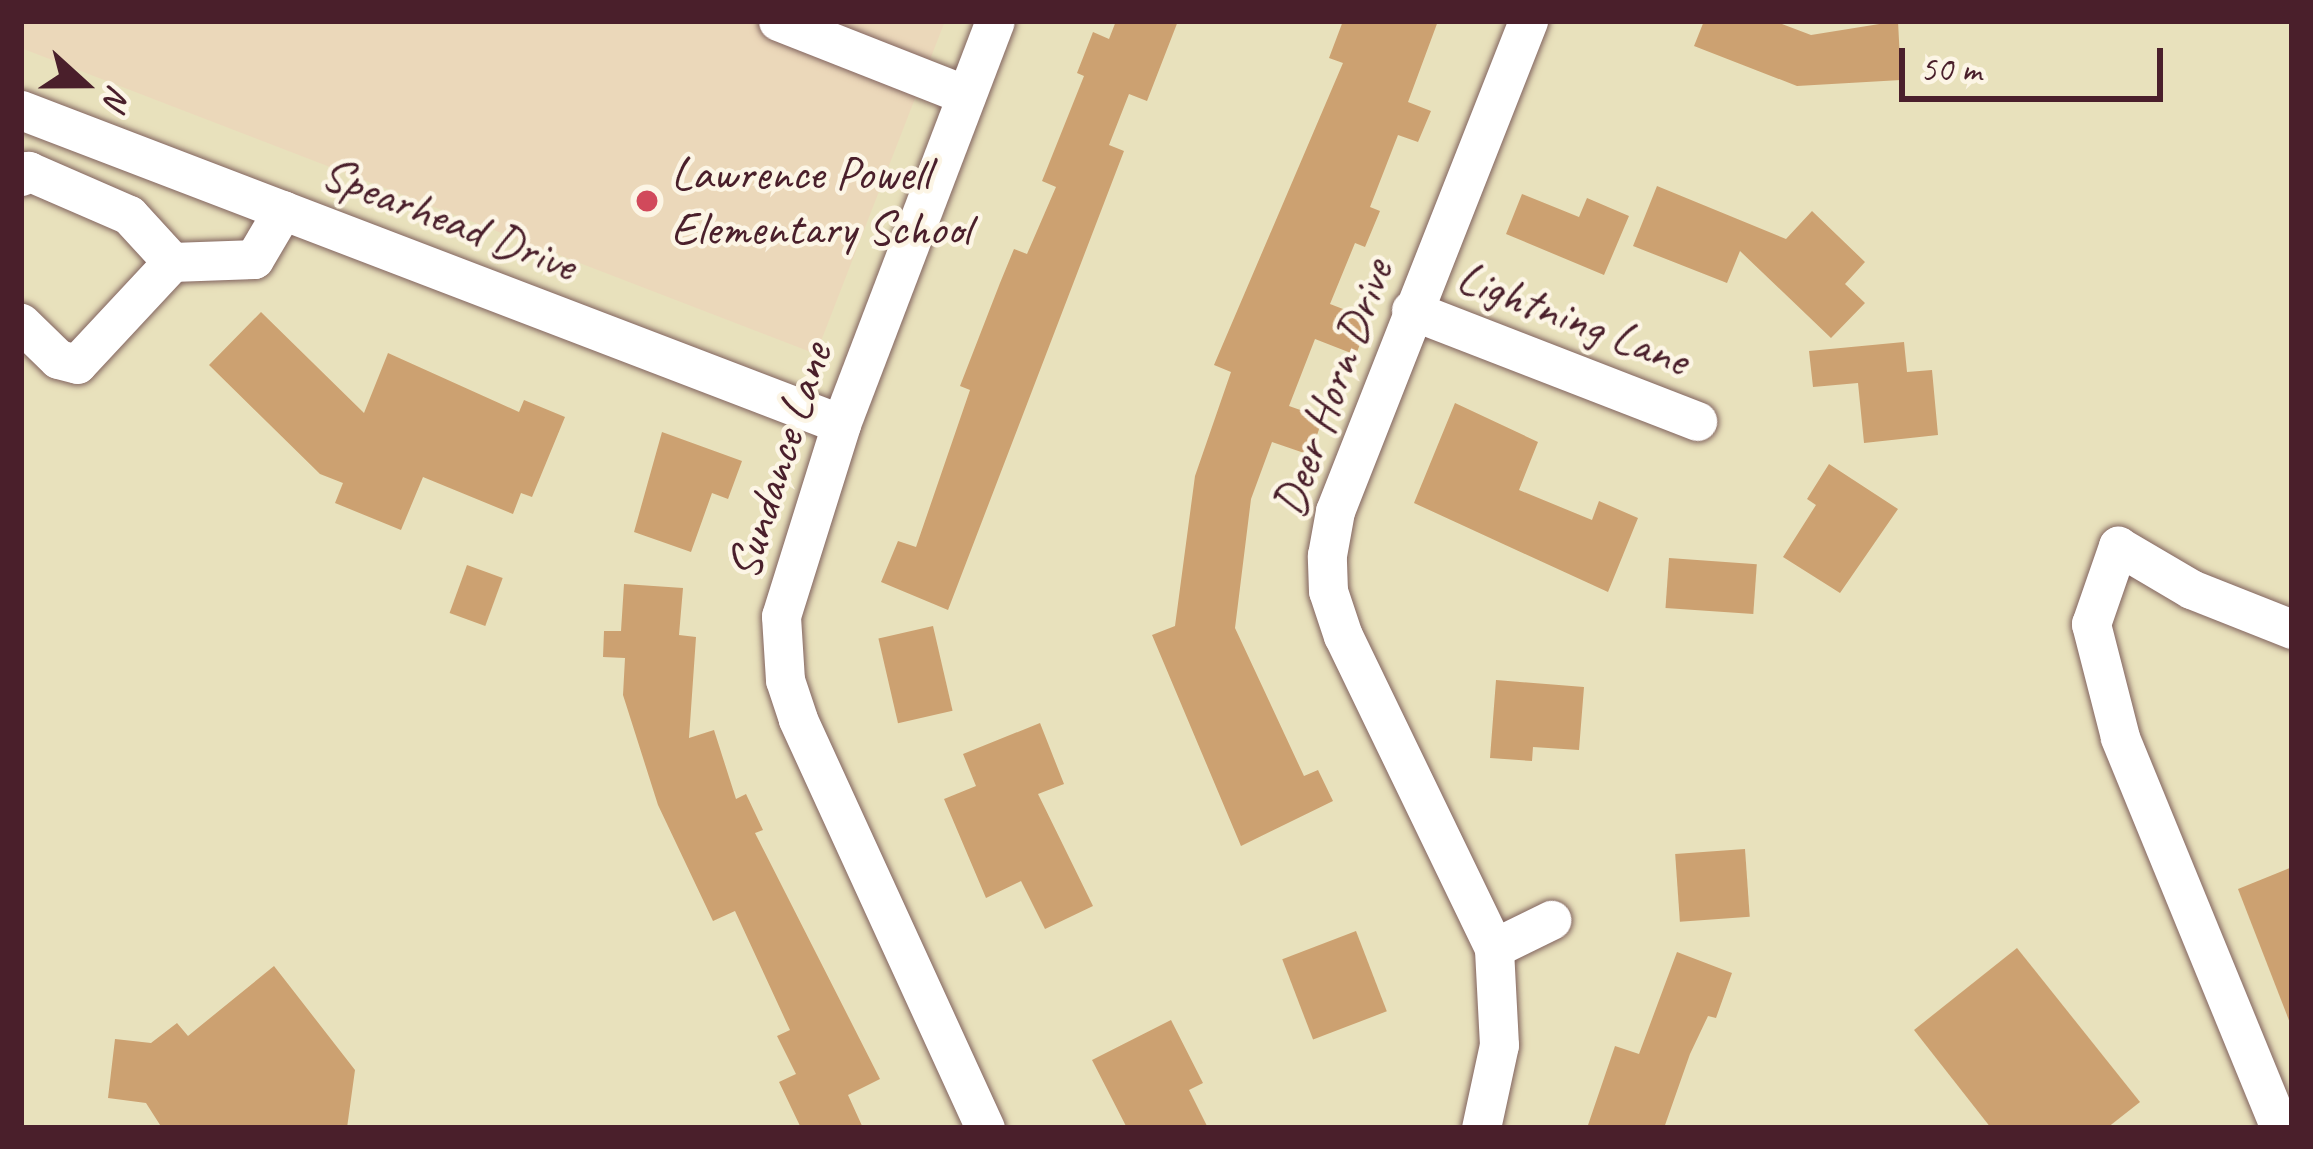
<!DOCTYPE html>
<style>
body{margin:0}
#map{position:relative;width:2313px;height:1149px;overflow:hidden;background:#e8e1bc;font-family:Caveat,sans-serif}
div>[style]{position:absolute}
.built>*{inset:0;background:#ebd8ba}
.building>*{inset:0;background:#cca171;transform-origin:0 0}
.roads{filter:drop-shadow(0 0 3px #81635e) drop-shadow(0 0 3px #81635e)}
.minor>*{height:39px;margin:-19.5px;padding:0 19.5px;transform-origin:19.5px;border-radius:19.5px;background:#fff}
.dots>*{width:33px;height:33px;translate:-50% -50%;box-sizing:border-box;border:6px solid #fcf5e5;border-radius:50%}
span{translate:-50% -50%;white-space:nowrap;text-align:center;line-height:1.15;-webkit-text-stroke:9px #fcf5e5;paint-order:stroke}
.poi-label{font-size:48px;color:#4a1f2b}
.left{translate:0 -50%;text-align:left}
.street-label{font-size:48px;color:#4a1f2b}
.frame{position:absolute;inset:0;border:24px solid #4a1f2b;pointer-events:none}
.north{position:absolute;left:24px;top:24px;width:120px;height:120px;-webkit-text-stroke:9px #fcf5e5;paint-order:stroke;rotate:111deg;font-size:33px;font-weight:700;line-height:48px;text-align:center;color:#4a1f2b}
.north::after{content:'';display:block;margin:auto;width:42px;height:54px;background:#4a1f2b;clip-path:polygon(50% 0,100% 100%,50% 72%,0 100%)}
.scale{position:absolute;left:1899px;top:48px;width:264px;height:54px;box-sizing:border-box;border:6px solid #4a1f2b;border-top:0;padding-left:15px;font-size:36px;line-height:42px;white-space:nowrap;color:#4a1f2b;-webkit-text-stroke:9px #fcf5e5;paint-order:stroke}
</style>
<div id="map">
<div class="built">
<div style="clip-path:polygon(21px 21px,945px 21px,816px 354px,21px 48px)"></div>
</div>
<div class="building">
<div style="clip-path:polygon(1116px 21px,1178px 21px,1147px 101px,1129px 94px,1109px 145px,1124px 151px,948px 610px,881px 582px,898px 541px,916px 547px,970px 390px,960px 386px,1000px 283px,1014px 249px,1027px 254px,1056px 187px,1042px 181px,1084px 76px,1077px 73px,1093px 32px,1109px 39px)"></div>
<div style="clip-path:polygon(1343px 21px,1438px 21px,1408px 102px,1431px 111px,1418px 142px,1398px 135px,1370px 207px,1380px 211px,1365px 247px,1355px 243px,1330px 304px,1369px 319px,1356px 355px,1315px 339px,1289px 406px,1323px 418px,1310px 455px,1272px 442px,1251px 499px,1235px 628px,1304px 776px,1318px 770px,1333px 801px,1241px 846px,1152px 635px,1175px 626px,1195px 476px,1231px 372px,1214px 365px,1343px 63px,1329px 58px)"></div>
<div style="clip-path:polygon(1704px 21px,1774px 21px,1811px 35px,1898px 21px,1901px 80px,1797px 86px,1694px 46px)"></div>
<div style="clip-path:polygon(1657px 186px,1786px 239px,1812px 211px,1865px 262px,1845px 284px,1865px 303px,1831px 338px,1740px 251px,1727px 283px,1633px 246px)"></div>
<div style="clip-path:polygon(1522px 194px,1579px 217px,1587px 198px,1629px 216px,1604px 275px,1506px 234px)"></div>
<div style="clip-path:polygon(261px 312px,364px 413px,388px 353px,519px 412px,524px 400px,565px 417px,532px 497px,521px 493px,513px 514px,423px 477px,401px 530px,335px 503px,343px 483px,320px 474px,209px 365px)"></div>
<div style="clip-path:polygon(1904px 342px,1907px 372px,1932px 370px,1938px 435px,1864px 443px,1858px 383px,1813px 387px,1809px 351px)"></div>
<div style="clip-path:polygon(1455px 403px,1538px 442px,1519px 490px,1592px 520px,1599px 501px,1638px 518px,1608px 592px,1414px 503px)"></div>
<div style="clip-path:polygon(662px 432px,742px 461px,728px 499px,712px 493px,691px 552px,634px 532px)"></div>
<div style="clip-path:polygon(1829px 464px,1898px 509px,1840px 593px,1783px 557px,1816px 505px,1807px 499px)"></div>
<div style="left:1669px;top:558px;width:88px;height:50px;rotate:4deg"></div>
<div style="left:467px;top:565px;width:38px;height:51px;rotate:20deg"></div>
<div style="clip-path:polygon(624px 584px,683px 588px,679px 635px,696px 637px,689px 738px,714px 730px,736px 799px,746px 794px,763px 830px,755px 833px,880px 1079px,848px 1095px,863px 1128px,801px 1128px,779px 1082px,796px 1074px,777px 1036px,790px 1030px,735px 911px,713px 921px,658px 805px,623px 695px,625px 658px,603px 657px,604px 631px,621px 631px)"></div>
<div style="left:933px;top:626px;width:87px;height:56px;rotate:77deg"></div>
<div style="clip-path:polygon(1496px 680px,1584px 687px,1579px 750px,1533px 747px,1532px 761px,1490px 758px)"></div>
<div style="clip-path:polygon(1040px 723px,1064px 784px,1038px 794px,1093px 906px,1045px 929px,1021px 881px,986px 898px,944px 799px,976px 786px,963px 754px)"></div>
<div style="left:1745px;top:849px;width:68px;height:70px;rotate:86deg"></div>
<div style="clip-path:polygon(2292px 867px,2292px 1023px,2290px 1023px,2238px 889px)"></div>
<div style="left:1356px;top:931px;width:86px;height:79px;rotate:69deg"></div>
<div style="clip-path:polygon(2017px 948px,2140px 1102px,2107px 1128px,1991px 1128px,1914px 1030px)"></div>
<div style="clip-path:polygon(1677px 952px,1732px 973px,1716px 1018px,1708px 1016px,1690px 1054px,1664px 1128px,1587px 1128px,1615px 1046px,1639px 1054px)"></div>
<div style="clip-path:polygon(274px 966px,355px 1070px,347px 1128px,162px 1128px,146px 1103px,108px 1098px,115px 1039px,151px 1043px,177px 1023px,188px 1036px)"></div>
<div style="clip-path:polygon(1171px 1020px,1203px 1083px,1189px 1090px,1208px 1128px,1127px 1128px,1092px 1060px)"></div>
</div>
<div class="roads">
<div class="minor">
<div style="left:778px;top:21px;width:202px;rotate:21.5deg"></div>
<div style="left:21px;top:110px;width:878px;rotate:20.95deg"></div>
<div style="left:21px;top:176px;width:9px;rotate:-36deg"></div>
<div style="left:28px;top:171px;width:110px;rotate:23.5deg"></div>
<div style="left:129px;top:215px;width:64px;rotate:47.5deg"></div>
<div style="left:172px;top:262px;width:139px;rotate:133deg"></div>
<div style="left:77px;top:364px;width:20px;rotate:-165deg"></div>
<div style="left:58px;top:359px;width:52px;rotate:-135.8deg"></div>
<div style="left:172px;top:262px;width:82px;rotate:-2.1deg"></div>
<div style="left:254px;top:259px;width:57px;rotate:-59.4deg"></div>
<div style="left:1411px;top:310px;width:307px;rotate:21.2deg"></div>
<div style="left:1494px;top:948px;width:64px;rotate:-26.2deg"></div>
<div style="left:985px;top:1128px;width:450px;rotate:-114.6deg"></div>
<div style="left:798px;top:719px;width:41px;rotate:-108.4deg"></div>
<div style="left:785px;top:680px;width:64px;rotate:-93.6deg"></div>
<div style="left:781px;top:616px;width:201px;rotate:-72.6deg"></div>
<div style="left:841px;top:424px;width:431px;rotate:-69.1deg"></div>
<div style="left:1481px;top:1128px;width:85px;rotate:-77.8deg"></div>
<div style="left:1499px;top:1045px;width:97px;rotate:-93deg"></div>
<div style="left:1494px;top:948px;width:347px;rotate:-115.8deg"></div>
<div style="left:1343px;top:636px;width:47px;rotate:-108.4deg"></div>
<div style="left:1328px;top:591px;width:36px;rotate:-92deg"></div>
<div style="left:1327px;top:555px;width:45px;rotate:-79.7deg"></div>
<div style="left:1335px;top:511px;width:527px;rotate:-68.5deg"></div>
<div style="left:2280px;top:1128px;width:422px;rotate:-112.3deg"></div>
<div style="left:2120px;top:737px;width:117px;rotate:-104.4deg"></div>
<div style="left:2091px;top:624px;width:83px;rotate:-70.9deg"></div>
<div style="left:2118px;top:546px;width:85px;rotate:30.5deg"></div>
<div style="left:2191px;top:589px;width:109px;rotate:21.6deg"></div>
</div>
</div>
<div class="dots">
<div style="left:647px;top:201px;background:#d1495b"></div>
</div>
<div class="poi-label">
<span class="left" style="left:671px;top:201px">Lawrence Powell<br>Elementary School</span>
</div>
<div class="street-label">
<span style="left:449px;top:219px;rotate:21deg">Spearhead Drive</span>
<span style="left:1573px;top:318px;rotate:21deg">Lightning Lane</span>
<span style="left:1332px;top:388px;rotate:-70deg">Deer Horn Drive</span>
<span style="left:779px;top:461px;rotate:-72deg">Sundance Lane</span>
</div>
<div class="frame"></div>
<div class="north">N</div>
<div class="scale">50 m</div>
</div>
